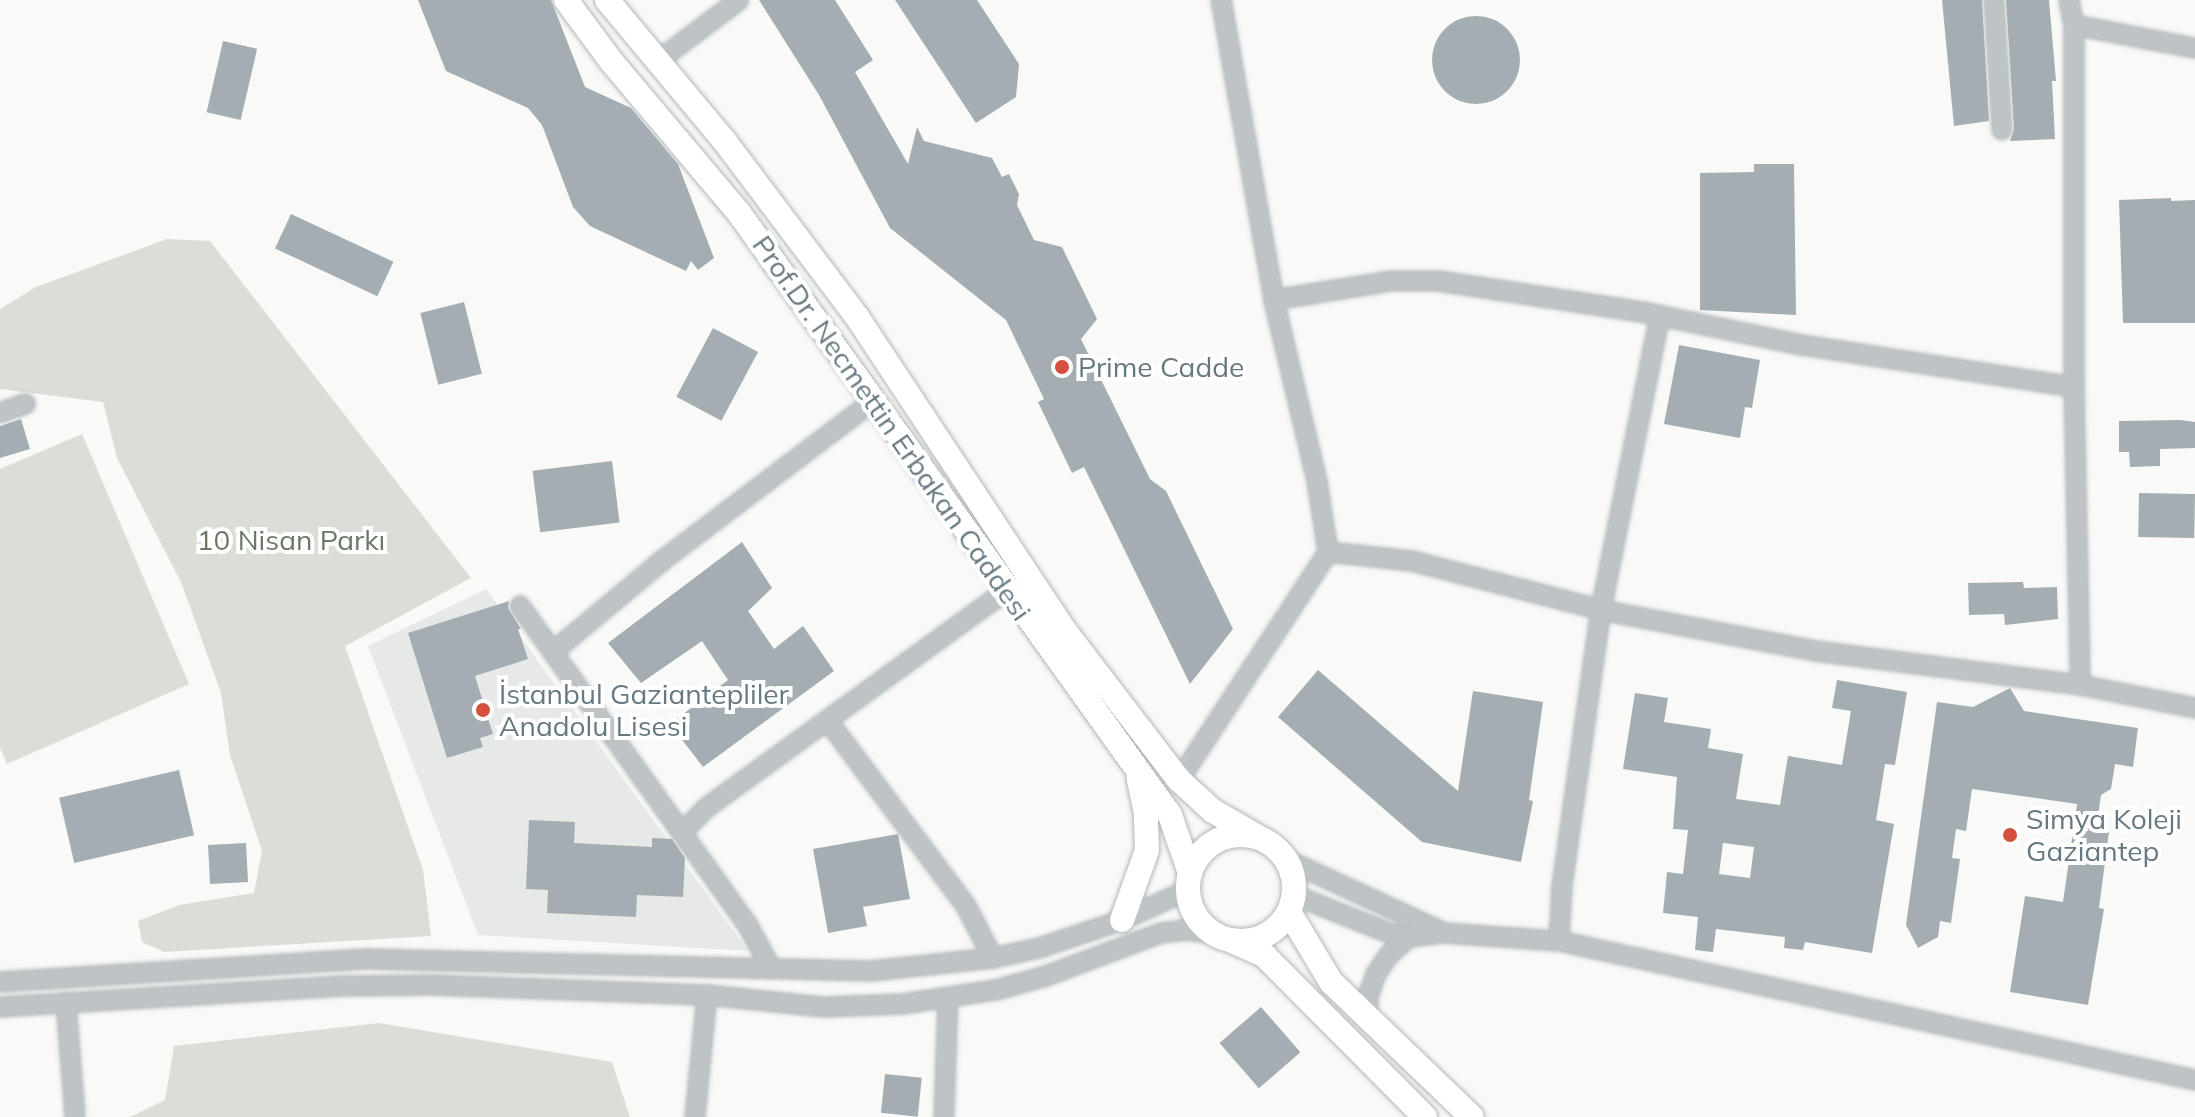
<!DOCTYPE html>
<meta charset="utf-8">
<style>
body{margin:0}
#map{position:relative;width:2195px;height:1117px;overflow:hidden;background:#f9f9f8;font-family:Mulish,sans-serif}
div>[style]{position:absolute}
.built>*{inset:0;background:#e7e9e8}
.green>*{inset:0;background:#daded7}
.building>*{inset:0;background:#a4aeb2;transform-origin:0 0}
.round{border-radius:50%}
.roads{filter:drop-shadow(0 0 2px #b2b8bb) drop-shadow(0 0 2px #b2b8bb)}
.minor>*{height:18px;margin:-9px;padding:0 9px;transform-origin:9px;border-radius:9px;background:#bec4c6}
.major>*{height:24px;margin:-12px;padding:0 12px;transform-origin:12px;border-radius:12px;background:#fff}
.major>.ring{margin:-12px;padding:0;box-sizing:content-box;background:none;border:24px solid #fff;border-radius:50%}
.dots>*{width:22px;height:22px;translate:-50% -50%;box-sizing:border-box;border:4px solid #fff;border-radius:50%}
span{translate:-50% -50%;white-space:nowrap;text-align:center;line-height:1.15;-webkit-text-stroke:8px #fff;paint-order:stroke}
.poi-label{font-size:28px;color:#667880}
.left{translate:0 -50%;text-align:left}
.street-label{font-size:28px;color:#667880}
.park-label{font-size:28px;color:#6b7866}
</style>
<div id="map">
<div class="built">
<div style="clip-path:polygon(486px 589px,748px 951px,478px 935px,368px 646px)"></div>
</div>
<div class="green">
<div style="clip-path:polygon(167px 239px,210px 241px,471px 578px,345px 646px,423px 870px,431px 936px,164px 952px,142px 942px,138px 921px,179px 905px,254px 893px,262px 851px,230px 755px,221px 693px,181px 582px,117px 458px,103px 402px,0 389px,0 309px,36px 287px)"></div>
<div style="clip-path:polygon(82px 434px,189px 684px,7px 764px,0 748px,0 469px)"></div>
<div style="clip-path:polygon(379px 1023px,612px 1062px,630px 1117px,130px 1117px,165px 1100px,174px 1046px)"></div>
</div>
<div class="building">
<div style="clip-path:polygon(418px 0,551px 0,585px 87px,631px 108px,678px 164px,714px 258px,698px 270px,691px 261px,686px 271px,590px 226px,573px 207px,542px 125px,528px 108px,446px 71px)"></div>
<div style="clip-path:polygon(759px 0,835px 0,873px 60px,855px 72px,908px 164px,917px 127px,924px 141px,992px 158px,1002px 177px,1009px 174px,1019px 194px,1017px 205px,1034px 240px,1062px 247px,1097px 319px,1081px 339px,1150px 479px,1166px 491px,1233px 629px,1190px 684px,1084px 467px,1072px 473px,1038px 402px,1044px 399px,1006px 320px,890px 228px,819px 95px)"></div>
<div style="clip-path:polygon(895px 0,977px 0,1019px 64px,1016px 97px,976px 123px)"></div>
<div style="clip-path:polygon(1942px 0,1982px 0,1989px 121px,1954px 126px)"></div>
<div style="clip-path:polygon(2006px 0,2049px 0,2056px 81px,2052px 81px,2055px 139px,2010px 141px,2014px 129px)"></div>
<div class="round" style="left:1432px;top:16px;width:88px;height:88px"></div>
<div style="left:223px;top:41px;width:35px;height:73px;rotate:13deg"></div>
<div style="clip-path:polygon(1754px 164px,1794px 164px,1796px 315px,1700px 310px,1700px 173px,1754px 172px)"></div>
<div style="clip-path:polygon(2171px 198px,2171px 201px,2195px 200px,2195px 323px,2123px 323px,2119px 200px)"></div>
<div style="left:291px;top:214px;width:113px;height:38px;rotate:25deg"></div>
<div style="left:464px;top:302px;width:74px;height:45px;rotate:76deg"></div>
<div style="left:713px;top:328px;width:51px;height:78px;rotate:28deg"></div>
<div style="clip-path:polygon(1679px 345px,1760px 360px,1752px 408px,1745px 407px,1740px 438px,1664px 424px)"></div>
<div style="clip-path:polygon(21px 419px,30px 449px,0 458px,0 426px)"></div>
<div style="clip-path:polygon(2180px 420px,2195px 422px,2195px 448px,2160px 449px,2160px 466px,2130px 467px,2129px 452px,2119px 452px,2119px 421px)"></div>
<div style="left:612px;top:461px;width:62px;height:80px;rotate:83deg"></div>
<div style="left:2139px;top:493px;width:56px;height:44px;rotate:1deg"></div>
<div style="clip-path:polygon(742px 542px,772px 588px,748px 611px,774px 649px,803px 626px,834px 671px,703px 767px,670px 724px,728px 680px,702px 641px,641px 683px,608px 643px)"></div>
<div style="clip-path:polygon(2023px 582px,2024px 588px,2057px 587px,2058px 619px,2005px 625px,2004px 614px,1969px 615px,1968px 583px)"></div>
<div style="clip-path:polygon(509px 601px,508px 608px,521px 629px,518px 629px,528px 659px,475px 676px,493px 734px,480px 738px,483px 747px,447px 758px,408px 633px)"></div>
<div style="clip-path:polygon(1318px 670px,1458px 791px,1473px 691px,1543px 702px,1529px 800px,1533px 801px,1521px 862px,1422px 842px,1278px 717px)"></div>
<div style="clip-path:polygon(evenodd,1837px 680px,1907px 692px,1895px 765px,1885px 764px,1876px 820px,1894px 824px,1872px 953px,1805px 942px,1803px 950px,1784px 948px,1785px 937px,1716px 929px,1713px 952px,1695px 950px,1698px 917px,1663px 913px,1667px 872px,1683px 874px,1688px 830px,1673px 829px,1677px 777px,1623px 769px,1635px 693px,1668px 698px,1664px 722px,1711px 729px,1708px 748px,1743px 754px,1736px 799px,1780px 805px,1788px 756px,1842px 765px,1851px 711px,1832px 708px,1837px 680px,1723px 843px,1754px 847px,1750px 878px,1719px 874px,1723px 843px)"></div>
<div style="clip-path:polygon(2010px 688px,2024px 711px,2138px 728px,2133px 767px,2115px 764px,2111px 789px,2101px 795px,2096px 830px,2109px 832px,2099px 908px,2104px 909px,2088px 1005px,2010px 992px,2025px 896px,2063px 902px,2077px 804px,1972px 789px,1966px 831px,1956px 829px,1952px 858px,1960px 859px,1951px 923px,1940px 921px,1938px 937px,1918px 948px,1906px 925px,1937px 702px,1973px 707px)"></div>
<div style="left:179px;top:770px;width:67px;height:123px;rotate:77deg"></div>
<div style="clip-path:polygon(529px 820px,575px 822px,574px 843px,652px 847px,652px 838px,672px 839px,685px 858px,683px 897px,637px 895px,636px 917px,547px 913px,548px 890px,526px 889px)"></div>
<div style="clip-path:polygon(898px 834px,910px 899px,863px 907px,867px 926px,828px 933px,813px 849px)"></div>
<div style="left:246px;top:843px;width:39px;height:38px;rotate:87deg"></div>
<div style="left:1261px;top:1007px;width:60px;height:55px;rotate:49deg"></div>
<div style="left:885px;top:1074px;width:37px;height:39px;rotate:6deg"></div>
</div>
<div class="roads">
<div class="minor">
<div style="left:1994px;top:0;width:130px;rotate:86.5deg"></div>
<div style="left:2069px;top:0;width:25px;rotate:79deg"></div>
<div style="left:2074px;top:25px;width:362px;rotate:90deg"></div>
<div style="left:2074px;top:387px;width:298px;rotate:88.8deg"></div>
<div style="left:2074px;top:25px;width:123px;rotate:10.8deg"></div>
<div style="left:658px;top:61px;width:101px;rotate:-37deg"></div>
<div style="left:1274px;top:300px;width:119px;rotate:-9.2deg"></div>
<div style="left:1391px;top:281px;width:48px"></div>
<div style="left:1439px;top:281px;width:210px;rotate:8.7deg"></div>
<div style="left:1647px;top:313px;width:158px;rotate:11.7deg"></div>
<div style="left:1802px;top:345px;width:275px;rotate:8.8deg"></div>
<div style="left:0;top:413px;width:27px;rotate:-20deg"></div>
<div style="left:1328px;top:552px;width:84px;rotate:6.1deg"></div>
<div style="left:1412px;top:561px;width:195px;rotate:14.5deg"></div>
<div style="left:1601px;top:610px;width:218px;rotate:10.8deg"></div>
<div style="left:1815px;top:651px;width:267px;rotate:7.3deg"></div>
<div style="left:2080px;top:685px;width:117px;rotate:11.3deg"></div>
<div style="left:520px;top:606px;width:391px;rotate:54.5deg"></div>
<div style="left:747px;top:924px;width:50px;rotate:61.4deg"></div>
<div style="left:553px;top:652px;width:143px;rotate:-39.9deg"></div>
<div style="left:663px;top:560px;width:263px;rotate:-37.1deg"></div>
<div style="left:828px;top:721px;width:231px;rotate:53.3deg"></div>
<div style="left:966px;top:906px;width:59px;rotate:62.6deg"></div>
<div style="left:1179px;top:780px;width:272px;rotate:-56.8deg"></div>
<div style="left:1328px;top:552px;width:72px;rotate:-98.8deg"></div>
<div style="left:1317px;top:481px;width:186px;rotate:-103.4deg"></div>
<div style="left:1274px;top:300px;width:305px;rotate:-100deg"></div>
<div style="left:682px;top:833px;width:35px;rotate:-46deg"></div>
<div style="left:706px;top:808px;width:372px;rotate:-35.9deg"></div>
<div style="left:1287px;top:860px;width:171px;rotate:24.9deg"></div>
<div style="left:1294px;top:895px;width:102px;rotate:21.8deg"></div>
<div style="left:1389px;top:933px;width:20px;rotate:11deg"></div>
<div style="left:1409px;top:937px;width:35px;rotate:-7deg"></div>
<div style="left:1444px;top:933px;width:115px;rotate:4deg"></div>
<div style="left:1559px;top:941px;width:651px;rotate:12.33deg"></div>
<div style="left:1559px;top:941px;width:55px;rotate:-86.9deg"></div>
<div style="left:1562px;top:886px;width:279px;rotate:-82deg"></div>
<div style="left:1601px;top:610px;width:300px;rotate:-78.7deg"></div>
<div style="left:0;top:982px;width:370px;rotate:-3.6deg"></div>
<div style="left:369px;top:959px;width:502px;rotate:1.37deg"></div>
<div style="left:871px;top:971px;width:123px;rotate:-6.1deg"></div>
<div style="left:993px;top:958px;width:47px;rotate:-12.3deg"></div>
<div style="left:1039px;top:948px;width:88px;rotate:-18.6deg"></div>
<div style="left:1122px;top:920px;width:72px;rotate:-24.4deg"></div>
<div style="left:66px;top:1002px;width:115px;rotate:85.5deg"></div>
<div style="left:0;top:1007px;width:347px;rotate:-3.5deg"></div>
<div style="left:346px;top:986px;width:85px;rotate:-0.7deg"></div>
<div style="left:431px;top:985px;width:276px;rotate:2.1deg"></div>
<div style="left:707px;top:995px;width:118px;rotate:5.9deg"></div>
<div style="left:824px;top:1007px;width:79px;rotate:-2.2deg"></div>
<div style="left:903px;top:1004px;width:94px;rotate:-8.6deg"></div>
<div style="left:996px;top:990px;width:52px;rotate:-15.6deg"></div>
<div style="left:1046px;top:976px;width:123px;rotate:-20.5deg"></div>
<div style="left:1161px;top:933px;width:25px;rotate:-7deg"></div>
<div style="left:1186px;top:930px;width:28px;rotate:8deg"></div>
<div style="left:1368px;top:1020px;width:23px;rotate:-90deg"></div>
<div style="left:1368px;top:997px;width:24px;rotate:-71deg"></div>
<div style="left:1376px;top:974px;width:22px;rotate:-56deg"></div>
<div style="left:1388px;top:956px;width:28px;rotate:-42deg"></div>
<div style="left:695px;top:1117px;width:123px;rotate:-84.4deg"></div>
<div style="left:944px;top:1117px;width:118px;rotate:-88.1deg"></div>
</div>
<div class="major">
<div style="left:566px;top:0;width:76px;rotate:53.6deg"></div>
<div style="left:611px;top:61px;width:199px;rotate:49.9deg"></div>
<div style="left:739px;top:213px;width:740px;rotate:54.4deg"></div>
<div style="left:1170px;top:815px;width:61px;rotate:71deg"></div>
<div style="left:607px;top:0;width:181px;rotate:50.2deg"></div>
<div style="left:723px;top:139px;width:223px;rotate:53deg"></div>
<div style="left:857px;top:317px;width:377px;rotate:56.5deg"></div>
<div style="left:1065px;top:631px;width:188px;rotate:52.6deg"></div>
<div style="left:1179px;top:780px;width:46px;rotate:42.4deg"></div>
<div style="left:1213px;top:811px;width:54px;rotate:29.9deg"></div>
<div class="ring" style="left:1188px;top:835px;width:82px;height:82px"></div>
<div style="left:1289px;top:912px;width:82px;rotate:59deg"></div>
<div style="left:1331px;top:982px;width:195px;rotate:43.8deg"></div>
<div style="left:1122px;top:920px;width:74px;rotate:-70.3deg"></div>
<div style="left:1147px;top:850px;width:37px;rotate:-92deg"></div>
<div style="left:1146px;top:813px;width:35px;rotate:-102deg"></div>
<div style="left:1232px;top:941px;width:36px;rotate:24deg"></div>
<div style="left:1265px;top:956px;width:227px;rotate:45.2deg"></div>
</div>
</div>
<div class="dots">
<div style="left:1062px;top:367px;background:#d4503d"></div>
<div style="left:483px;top:710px;background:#d4503d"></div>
<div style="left:2010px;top:835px;background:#d4503d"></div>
</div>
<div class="poi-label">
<span class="left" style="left:1078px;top:367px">Prime Cadde</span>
<span class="left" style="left:499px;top:710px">İstanbul Gaziantepliler<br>Anadolu Lisesi</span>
<span class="left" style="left:2026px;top:835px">Simya Koleji<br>Gaziantep</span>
</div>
<div class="street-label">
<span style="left:892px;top:428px;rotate:55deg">Prof.Dr. Necmettin Erbakan Caddesi</span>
</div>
<div class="park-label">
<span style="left:291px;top:540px">10 Nisan Parkı</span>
</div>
</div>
